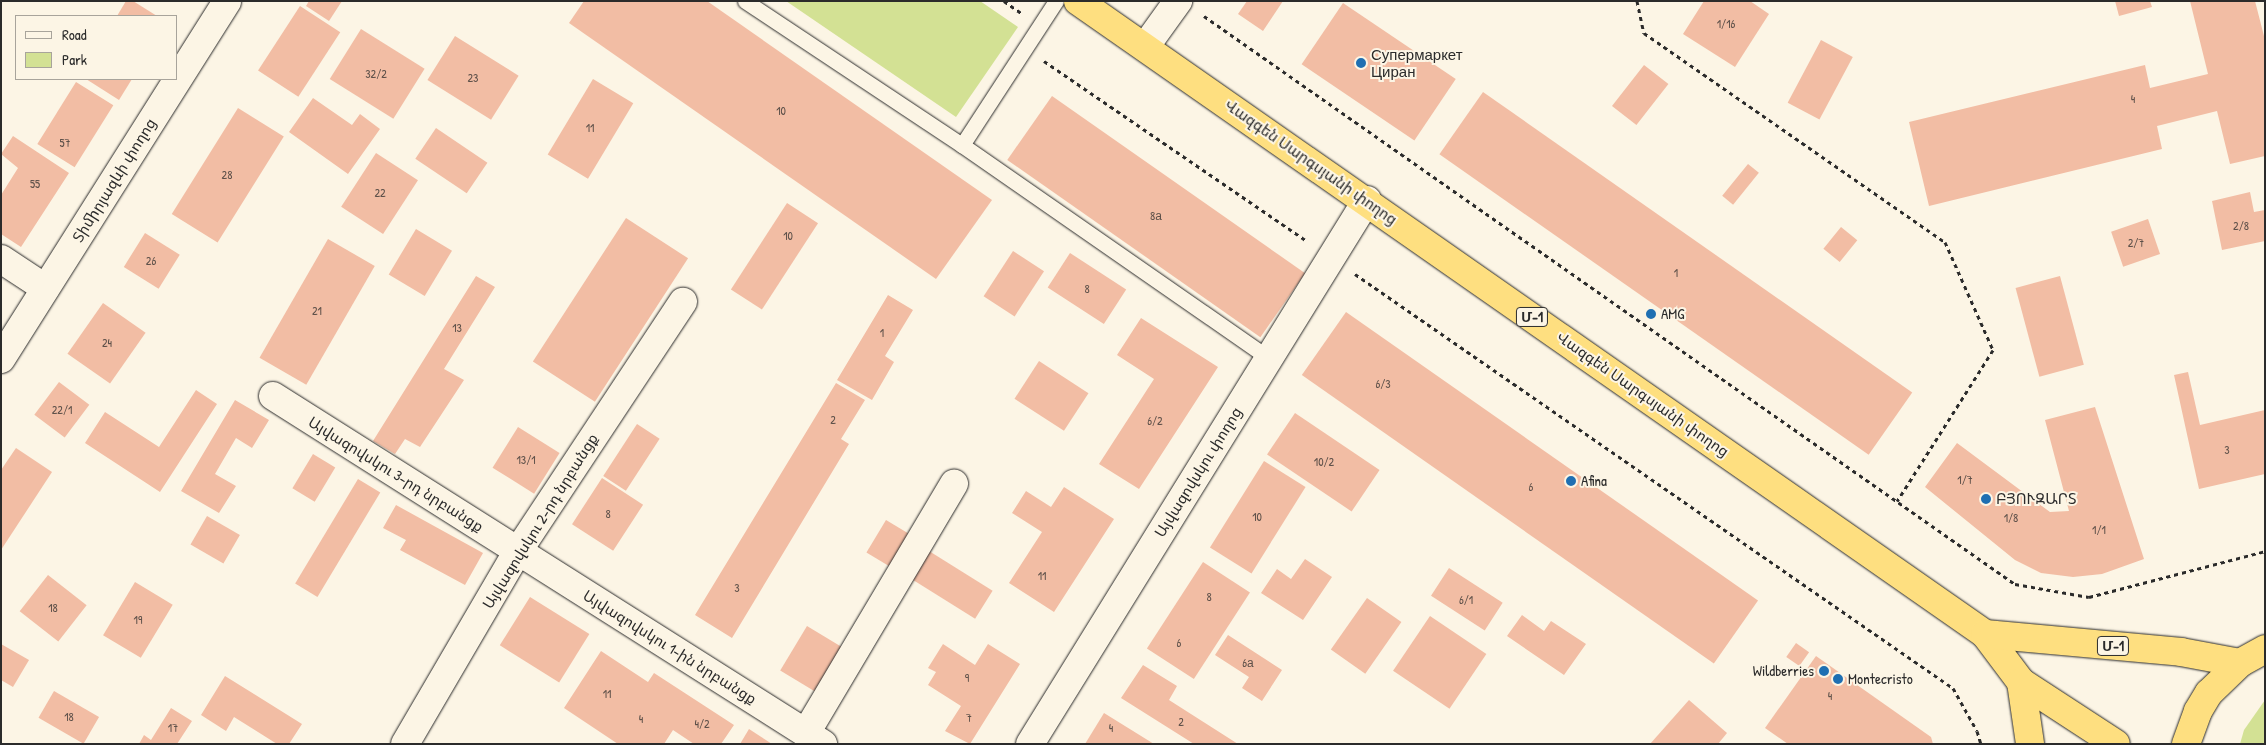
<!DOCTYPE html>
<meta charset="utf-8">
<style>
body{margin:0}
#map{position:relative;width:2266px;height:745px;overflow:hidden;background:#fcf5e5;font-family:"Patrick Hand","Noto Sans Armenian",sans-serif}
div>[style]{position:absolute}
.green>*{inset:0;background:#d3e194}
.building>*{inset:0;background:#f2bda4;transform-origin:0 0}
.path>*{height:3px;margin-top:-1.5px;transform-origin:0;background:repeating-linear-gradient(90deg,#2b2b2b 0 4px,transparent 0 8px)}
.roads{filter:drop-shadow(0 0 1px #2b2b2b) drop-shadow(0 0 1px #2b2b2b)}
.service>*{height:15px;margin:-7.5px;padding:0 7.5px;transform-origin:7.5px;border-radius:7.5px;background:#fcf5e5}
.minor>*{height:28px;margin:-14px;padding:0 14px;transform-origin:14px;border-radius:14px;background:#fcf5e5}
.trunk>*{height:28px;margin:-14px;padding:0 14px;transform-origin:14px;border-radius:14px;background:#fedf80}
.dots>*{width:14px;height:14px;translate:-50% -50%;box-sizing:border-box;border:2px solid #fcf5e5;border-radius:50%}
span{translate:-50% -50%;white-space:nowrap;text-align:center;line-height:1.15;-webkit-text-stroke:4px #fcf5e5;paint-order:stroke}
.number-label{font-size:12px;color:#5d5049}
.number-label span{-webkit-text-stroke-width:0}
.shield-label span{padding:1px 4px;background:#fcf5e5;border:1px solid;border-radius:4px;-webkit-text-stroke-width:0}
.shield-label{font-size:14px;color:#2b2b2b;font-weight:700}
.poi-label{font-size:15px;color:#2b2b2b}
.left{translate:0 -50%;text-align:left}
.right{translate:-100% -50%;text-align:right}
.street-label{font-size:15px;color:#2b2b2b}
.frame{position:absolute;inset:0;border:2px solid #2b2b2b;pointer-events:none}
.legend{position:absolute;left:15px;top:15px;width:162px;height:65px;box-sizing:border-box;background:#fcf5e5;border:1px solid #a8a49b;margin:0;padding:6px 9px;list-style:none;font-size:15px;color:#2b2b2b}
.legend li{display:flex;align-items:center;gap:10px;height:25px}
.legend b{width:25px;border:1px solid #a8a49b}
</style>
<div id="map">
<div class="green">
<div style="clip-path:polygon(786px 1px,980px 1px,1018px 27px,956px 117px)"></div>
<div style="clip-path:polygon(2265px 700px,2265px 744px,2240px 744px,2244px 730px)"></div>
</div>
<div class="building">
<div style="clip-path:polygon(126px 1px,133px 1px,157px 16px,117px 16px)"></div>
<div style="clip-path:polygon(309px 1px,342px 1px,329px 21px,306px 6px)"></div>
<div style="clip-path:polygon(584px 1px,707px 1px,992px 200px,936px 279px,569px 23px)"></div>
<div style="clip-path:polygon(1247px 1px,1283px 1px,1263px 31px,1238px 14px)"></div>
<div style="clip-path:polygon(1704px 1px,1750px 1px,1769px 14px,1735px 67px,1683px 34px)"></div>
<div style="clip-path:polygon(2115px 1px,2150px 1px,2152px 7px,2119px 16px)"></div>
<div style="clip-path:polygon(2190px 1px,2255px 1px,2265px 40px,2265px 156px,2230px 164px,2217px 111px,2157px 126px,2162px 149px,1929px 206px,1909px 122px,2145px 65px,2150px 88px,2208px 74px)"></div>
<div style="left:1343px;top:3px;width:136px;height:74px;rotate:34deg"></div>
<div style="left:300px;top:6px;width:48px;height:77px;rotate:33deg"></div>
<div style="left:361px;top:29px;width:75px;height:59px;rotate:32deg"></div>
<div style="left:455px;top:36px;width:75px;height:52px;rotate:32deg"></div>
<div style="left:1821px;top:40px;width:36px;height:71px;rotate:28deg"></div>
<div style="left:1644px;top:65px;width:31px;height:52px;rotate:38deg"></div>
<div style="clip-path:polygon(86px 79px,132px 79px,119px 100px)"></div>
<div style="left:593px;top:79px;width:47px;height:88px;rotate:31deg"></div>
<div style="left:76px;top:82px;width:44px;height:73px;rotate:32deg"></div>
<div style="left:1483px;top:92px;width:524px;height:76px;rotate:35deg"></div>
<div style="left:1052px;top:96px;width:309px;height:78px;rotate:35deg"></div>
<div style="clip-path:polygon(313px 98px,352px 125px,360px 114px,380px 129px,348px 174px,289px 132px)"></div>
<div style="left:238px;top:108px;width:54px;height:125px;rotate:32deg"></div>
<div style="left:436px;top:128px;width:62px;height:37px;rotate:34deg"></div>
<div style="clip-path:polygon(13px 136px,69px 173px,21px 247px,1px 234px,1px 195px,18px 168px,1px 154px)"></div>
<div style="left:376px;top:153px;width:50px;height:64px;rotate:33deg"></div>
<div style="left:1748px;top:164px;width:14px;height:41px;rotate:39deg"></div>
<div style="clip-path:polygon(2250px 192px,2254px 212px,2265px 210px,2265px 241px,2222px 250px,2212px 201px)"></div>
<div style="left:787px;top:203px;width:37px;height:103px;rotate:33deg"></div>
<div style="left:626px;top:218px;width:74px;height:171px;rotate:33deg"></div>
<div style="left:2148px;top:219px;width:37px;height:39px;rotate:71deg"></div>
<div style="left:1841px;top:227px;width:21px;height:28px;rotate:39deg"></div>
<div style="left:416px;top:229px;width:42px;height:53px;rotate:31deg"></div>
<div style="left:145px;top:233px;width:41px;height:40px;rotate:32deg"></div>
<div style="left:328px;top:239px;width:54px;height:137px;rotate:30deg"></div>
<div style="left:1013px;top:251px;width:37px;height:54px;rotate:33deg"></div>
<div style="left:1070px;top:253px;width:67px;height:41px;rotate:33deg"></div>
<div style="clip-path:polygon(476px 276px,495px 287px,444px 369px,464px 380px,420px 447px,405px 439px,395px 454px,373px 441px)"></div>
<div style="left:2060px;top:276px;width:92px;height:46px;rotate:75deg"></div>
<div style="clip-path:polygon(888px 295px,913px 310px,885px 356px,894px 362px,872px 400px,837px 380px)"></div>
<div style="left:103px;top:303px;width:52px;height:62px;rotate:35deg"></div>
<div style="left:1346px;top:312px;width:503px;height:77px;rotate:35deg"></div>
<div style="clip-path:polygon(1141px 318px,1218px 367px,1139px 489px,1099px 464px,1154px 379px,1117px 355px)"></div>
<div style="left:1039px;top:361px;width:59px;height:45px;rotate:33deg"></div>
<div style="clip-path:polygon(2188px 372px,2200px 425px,2265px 410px,2265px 474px,2199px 489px,2174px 375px)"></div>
<div style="left:59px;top:382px;width:38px;height:41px;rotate:37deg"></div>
<div style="clip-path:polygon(836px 383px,865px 400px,841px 439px,849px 444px,732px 638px,695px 615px)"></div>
<div style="clip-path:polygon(196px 390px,217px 404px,160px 492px,85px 443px,105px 412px,159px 447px)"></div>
<div style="clip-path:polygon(235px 400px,269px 420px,252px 448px,236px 438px,215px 474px,236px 486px,219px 513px,181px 491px)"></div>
<div style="clip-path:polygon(2095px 407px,2144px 559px,2102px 574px,2073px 577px,2041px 573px,2015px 560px,1925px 487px,1957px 443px,2050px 512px,2069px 511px,2045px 420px)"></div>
<div style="left:1295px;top:413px;width:102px;height:50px;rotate:34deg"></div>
<div style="left:637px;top:424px;width:27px;height:62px;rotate:33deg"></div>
<div style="left:518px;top:427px;width:49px;height:48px;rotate:32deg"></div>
<div style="clip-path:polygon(16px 448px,52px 472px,1px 550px,1px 470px)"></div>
<div style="left:313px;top:454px;width:26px;height:40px;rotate:31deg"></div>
<div style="left:1264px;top:461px;width:49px;height:102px;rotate:32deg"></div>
<div style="left:602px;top:478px;width:49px;height:55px;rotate:33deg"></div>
<div style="left:358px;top:479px;width:26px;height:122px;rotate:31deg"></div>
<div style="clip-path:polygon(1064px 487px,1114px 519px,1054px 612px,1009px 583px,1042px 532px,1012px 513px,1026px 491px,1051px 507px)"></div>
<div style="clip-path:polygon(396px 505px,483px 553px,465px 585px,400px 550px,406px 540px,383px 528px)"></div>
<div style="left:207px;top:516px;width:38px;height:33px;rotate:30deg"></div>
<div style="left:886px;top:520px;width:33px;height:38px;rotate:31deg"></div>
<div style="left:929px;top:551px;width:75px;height:33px;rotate:32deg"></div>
<div style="clip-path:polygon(1305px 559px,1332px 577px,1303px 620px,1261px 593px,1277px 569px,1291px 579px)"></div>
<div style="left:1203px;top:562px;width:56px;height:103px;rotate:33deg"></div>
<div style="left:1449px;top:568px;width:64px;height:33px;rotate:33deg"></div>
<div style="left:48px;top:575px;width:49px;height:46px;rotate:38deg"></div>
<div style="left:135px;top:582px;width:44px;height:62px;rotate:31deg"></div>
<div style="left:530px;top:597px;width:70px;height:57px;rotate:32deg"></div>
<div style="left:1367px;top:598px;width:42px;height:63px;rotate:35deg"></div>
<div style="clip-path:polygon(1522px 615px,1544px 631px,1551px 621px,1586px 644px,1564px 675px,1507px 636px)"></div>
<div style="left:1430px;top:616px;width:68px;height:66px;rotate:34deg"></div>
<div style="left:807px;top:626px;width:43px;height:52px;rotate:31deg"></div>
<div style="clip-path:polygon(1228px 635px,1282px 670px,1262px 701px,1242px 688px,1249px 677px,1215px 655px)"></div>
<div style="left:1796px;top:643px;width:16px;height:17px;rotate:35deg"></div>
<div style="clip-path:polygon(1px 644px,29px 660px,13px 687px,1px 680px)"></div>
<div style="clip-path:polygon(943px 644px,975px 665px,988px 644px,1020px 664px,970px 744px,945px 731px,961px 706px,928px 685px,936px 672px,928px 668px)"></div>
<div style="clip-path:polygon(601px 651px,648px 682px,654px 673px,734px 725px,721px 744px,694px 744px,673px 730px,664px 744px,618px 744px,564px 708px)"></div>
<div style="clip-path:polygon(1816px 656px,1931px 737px,1933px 744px,1788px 744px,1765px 728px)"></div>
<div style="clip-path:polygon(1143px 665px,1177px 686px,1169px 700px,1238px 744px,1194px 744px,1121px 698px)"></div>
<div style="clip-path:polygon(225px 676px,302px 724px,289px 744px,277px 744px,234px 717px,226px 731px,201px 715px)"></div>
<div style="left:54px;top:691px;width:52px;height:31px;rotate:30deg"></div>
<div style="clip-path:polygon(1689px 700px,1727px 733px,1718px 744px,1650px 744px)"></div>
<div style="clip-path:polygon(171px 708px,192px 721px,177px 744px,139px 744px,144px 735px,151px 740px)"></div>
<div style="clip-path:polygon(1104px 713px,1154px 744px,1085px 744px)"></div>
<div style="clip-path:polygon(749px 729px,772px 744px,740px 744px)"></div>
</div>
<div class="path">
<div style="left:1004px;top:1px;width:21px;rotate:35deg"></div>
<div style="left:1637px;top:1px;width:33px;rotate:78deg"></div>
<div style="left:1644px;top:33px;width:366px;rotate:34.8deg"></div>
<div style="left:1945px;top:242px;width:118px;rotate:66deg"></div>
<div style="left:1993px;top:350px;width:179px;rotate:122.4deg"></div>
<div style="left:1204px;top:16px;width:990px;rotate:35.01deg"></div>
<div style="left:2015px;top:584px;width:75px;rotate:10deg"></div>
<div style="left:2089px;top:597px;width:182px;rotate:-14.6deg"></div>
<div style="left:1044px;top:61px;width:319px;rotate:34.4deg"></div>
<div style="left:1355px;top:274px;width:727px;rotate:34.7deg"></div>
<div style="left:1953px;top:688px;width:49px;rotate:60.8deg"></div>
<div style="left:1977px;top:731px;width:14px;rotate:73deg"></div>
</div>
<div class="roads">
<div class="service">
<div style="left:745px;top:1px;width:260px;rotate:33.6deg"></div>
<div style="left:962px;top:145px;width:373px;rotate:34.8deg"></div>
<div style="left:962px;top:145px;width:172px;rotate:-56.9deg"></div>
</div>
<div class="minor">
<div style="left:1145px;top:47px;width:57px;rotate:-54.3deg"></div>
<div style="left:1px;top:259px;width:53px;rotate:33.4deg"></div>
<div style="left:1px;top:359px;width:423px;rotate:-57.7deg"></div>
<div style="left:273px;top:396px;width:651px;rotate:32.32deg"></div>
<div style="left:806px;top:733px;width:290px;rotate:-59.3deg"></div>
<div style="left:405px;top:744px;width:224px;rotate:-59.7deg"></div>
<div style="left:518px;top:551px;width:299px;rotate:-56.5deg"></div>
<div style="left:1030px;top:744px;width:640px;rotate:-58.22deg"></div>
</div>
<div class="trunk">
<div style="left:1078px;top:1px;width:1106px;rotate:34.91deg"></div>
<div style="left:1985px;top:634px;width:60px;rotate:53.1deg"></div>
<div style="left:2021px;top:682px;width:113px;rotate:33.1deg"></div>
<div style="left:1985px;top:634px;width:197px;rotate:5.2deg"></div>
<div style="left:2181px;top:652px;width:60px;rotate:10.6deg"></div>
<div style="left:2021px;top:682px;width:63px;rotate:81.7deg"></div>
<div style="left:2186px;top:744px;width:35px;rotate:-70deg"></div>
<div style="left:2198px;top:711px;width:21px;rotate:-59deg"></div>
<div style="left:2209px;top:693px;width:43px;rotate:-44.1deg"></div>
<div style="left:2240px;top:663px;width:29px;rotate:-29deg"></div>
</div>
</div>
<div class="dots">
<div style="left:1361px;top:63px;background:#1f6fb2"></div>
<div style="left:1651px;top:314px;background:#1f6fb2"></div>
<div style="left:1571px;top:481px;background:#1f6fb2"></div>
<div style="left:1986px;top:499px;background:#1f6fb2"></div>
<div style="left:1824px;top:671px;background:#1f6fb2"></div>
<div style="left:1838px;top:679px;background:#1f6fb2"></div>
</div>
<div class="number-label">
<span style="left:1726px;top:24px">1/16</span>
<span style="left:376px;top:74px">32/2</span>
<span style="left:473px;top:78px">23</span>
<span style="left:2133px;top:99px">4</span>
<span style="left:781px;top:111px">10</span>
<span style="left:590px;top:128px">11</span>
<span style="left:65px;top:143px">57</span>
<span style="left:227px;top:175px">28</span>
<span style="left:35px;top:184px">55</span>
<span style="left:380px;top:193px">22</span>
<span style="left:1156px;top:216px">8а</span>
<span style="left:2241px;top:226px">2/8</span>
<span style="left:788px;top:236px">10</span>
<span style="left:2136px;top:243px">2/7</span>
<span style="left:151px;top:261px">26</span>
<span style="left:1676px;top:273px">1</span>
<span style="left:1087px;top:289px">8</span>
<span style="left:317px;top:311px">21</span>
<span style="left:457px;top:328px">13</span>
<span style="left:882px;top:333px">1</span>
<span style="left:107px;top:343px">24</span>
<span style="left:1383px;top:384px">6/3</span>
<span style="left:62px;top:410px">22/1</span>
<span style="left:833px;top:420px">2</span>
<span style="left:1155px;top:421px">6/2</span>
<span style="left:2227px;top:450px">3</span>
<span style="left:526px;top:460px">13/1</span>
<span style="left:1324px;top:462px">10/2</span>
<span style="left:1965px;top:480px">1/7</span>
<span style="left:1531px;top:487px">6</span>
<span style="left:608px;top:514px">8</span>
<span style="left:1257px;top:517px">10</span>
<span style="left:2011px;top:518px">1/8</span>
<span style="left:2099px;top:530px">1/1</span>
<span style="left:1042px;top:576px">11</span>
<span style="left:737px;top:588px">3</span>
<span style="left:1209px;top:597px">8</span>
<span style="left:1466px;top:600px">6/1</span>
<span style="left:53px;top:608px">18</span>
<span style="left:138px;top:620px">19</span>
<span style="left:1179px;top:643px">6</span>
<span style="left:1248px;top:663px">6а</span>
<span style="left:967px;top:678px">9</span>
<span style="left:607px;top:694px">11</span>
<span style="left:1830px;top:696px">4</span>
<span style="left:69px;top:717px">18</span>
<span style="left:969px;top:718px">7</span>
<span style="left:641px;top:719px">4</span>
<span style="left:1181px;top:722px">2</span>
<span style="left:702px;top:724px">4/2</span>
<span style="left:173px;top:728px">17</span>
<span style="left:1111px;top:728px">4</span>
</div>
<div class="shield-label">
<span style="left:1532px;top:317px">Մ-1</span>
<span style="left:2113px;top:646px">Մ-1</span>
</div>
<div class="poi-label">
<span class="left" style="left:1371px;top:63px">Супермаркет<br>Циран</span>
<span class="left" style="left:1661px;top:314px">AMG</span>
<span class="left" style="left:1581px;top:481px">Afina</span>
<span class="left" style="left:1996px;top:499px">ԲՅՈՒԶԱՐՏ</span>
<span class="right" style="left:1814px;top:671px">Wildberries</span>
<span class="left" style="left:1848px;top:679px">Montecristo</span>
</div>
<div class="street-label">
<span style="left:1311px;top:162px;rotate:35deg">Վազգեն Սարգսյանի փողոց</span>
<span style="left:114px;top:180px;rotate:-58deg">Տիմիրյազևի փողոց</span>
<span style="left:1643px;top:394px;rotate:35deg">Վազգեն Սարգսյանի փողոց</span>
<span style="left:1198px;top:472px;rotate:-58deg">Այվազովսկու փողոց</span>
<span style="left:396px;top:474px;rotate:32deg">Այվազովսկու 3-րդ նրբանցք</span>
<span style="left:540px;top:521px;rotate:-58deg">Այվազովսկու 2-րդ նրբանցք</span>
<span style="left:670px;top:647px;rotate:32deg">Այվազովսկու 1-ին նրբանցք</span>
</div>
<div class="frame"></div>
<ul class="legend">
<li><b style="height:6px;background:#fcf5e5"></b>Road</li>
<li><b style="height:14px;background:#d3e194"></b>Park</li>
</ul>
</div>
